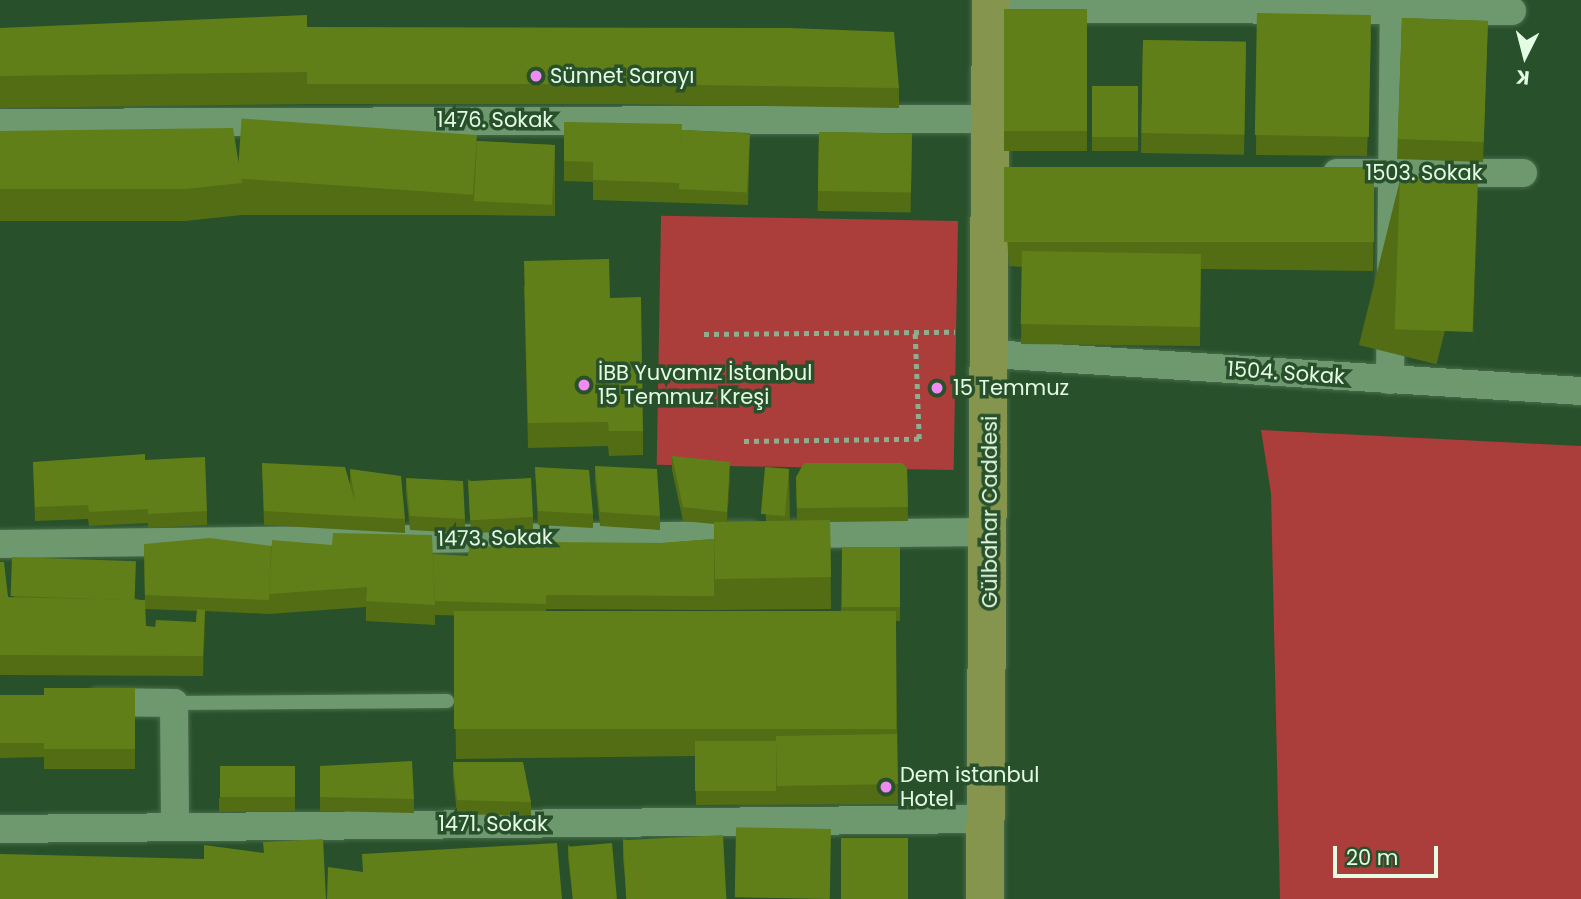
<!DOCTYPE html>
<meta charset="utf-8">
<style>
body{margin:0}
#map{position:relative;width:1581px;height:899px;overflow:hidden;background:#28502a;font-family:Poppins,sans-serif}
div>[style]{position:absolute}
.green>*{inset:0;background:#ab3d3b;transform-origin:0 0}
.path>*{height:4.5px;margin-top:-2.25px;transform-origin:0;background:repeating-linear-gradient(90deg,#8fad8f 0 5px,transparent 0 10px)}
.roads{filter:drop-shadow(0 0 2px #486c4c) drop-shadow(0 0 2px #486c4c)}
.lane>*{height:14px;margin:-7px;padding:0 7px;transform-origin:7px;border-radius:7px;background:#6e996f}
.street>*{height:28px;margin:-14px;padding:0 14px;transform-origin:14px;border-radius:14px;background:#6e996f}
.secondary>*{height:38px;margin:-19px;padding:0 19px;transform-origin:19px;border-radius:19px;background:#85954e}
.wall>*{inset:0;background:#536d15;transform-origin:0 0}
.shaded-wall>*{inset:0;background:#445911}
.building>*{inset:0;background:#617f18;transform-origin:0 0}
.dots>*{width:19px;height:19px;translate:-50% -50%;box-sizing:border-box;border:4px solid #28502a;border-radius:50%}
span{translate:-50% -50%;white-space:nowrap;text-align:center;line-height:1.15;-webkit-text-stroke:7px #28502a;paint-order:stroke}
.poi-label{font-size:21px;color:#e4fbe4}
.left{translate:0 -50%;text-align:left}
.street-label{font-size:21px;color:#e4fbe4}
.north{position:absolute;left:1490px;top:21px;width:70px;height:70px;-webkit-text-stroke:5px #28502a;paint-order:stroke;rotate:186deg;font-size:19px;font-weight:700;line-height:28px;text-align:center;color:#e4fbe4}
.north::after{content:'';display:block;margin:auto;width:24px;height:32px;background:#e4fbe4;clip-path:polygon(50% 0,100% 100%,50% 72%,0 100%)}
.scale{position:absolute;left:1333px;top:846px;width:105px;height:32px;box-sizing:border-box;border:4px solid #e4fbe4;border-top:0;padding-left:9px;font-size:21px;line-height:24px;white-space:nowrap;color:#e4fbe4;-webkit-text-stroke:5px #28502a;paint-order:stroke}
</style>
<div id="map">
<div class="green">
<div style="left:958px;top:221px;width:249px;height:297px;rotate:91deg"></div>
<div style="clip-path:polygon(1261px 430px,1581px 446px,1581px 899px,1280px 899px,1271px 493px)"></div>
</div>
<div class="path">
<div style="left:704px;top:334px;width:251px;rotate:-0.5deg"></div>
<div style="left:744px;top:441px;width:175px;rotate:-0.7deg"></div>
<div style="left:919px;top:439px;width:106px;rotate:-92.2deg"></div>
</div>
<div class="roads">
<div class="lane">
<div style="left:174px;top:703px;width:273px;rotate:-0.4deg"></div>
</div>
<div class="street">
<div style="left:991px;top:8px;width:521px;rotate:0.33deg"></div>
<div style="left:0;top:123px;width:990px;rotate:-0.23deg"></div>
<div style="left:1337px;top:173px;width:186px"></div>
<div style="left:991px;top:354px;width:591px;rotate:3.59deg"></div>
<div style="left:1390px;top:380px;width:370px;rotate:-89.4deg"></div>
<div style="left:794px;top:534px;width:197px;rotate:-0.6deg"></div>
<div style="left:0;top:544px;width:750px;rotate:-0.69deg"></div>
<div style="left:98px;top:702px;width:76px;rotate:0.8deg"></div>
<div style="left:174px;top:703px;width:124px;rotate:89.5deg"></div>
<div style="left:0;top:829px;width:987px;rotate:-0.58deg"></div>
</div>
<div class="secondary">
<div style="left:985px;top:899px;width:899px;rotate:-89.62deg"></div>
</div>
</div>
<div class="wall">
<div style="left:1087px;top:9px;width:142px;height:83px;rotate:90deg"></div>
<div style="clip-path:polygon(1257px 13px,1371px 34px,1367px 156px,1256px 155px)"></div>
<div style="left:1402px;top:18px;width:86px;height:141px;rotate:2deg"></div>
<div style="clip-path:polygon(307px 27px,899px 88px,899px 108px,630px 104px,307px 104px,0 108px,0 28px)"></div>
<div style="left:1143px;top:40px;width:103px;height:113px;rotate:1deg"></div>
<div style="left:1092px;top:86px;width:46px;height:65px"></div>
<div style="clip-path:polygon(564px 122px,682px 130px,750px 133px,748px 205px,593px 200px,593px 182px,564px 181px)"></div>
<div style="clip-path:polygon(0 131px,242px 179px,477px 141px,555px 145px,555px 216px,473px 215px,242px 215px,185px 221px,0 221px)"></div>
<div style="left:819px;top:132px;width:93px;height:79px;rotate:1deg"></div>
<div style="clip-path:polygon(1004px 167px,1374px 167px,1373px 271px,1201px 269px,1200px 346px,1021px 344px,1022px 267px,1009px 266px,1004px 192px)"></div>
<div style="left:1400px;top:180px;width:80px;height:170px;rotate:14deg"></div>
<div style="clip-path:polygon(524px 286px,610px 298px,643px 431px,643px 455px,609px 456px,608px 446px,528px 448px)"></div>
<div style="clip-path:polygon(672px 456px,730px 476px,727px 521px,766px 521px,765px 467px,789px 469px,790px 520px,797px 520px,796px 477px,907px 468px,908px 521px,830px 522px,831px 609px,714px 610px,546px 609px,546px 615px,841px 611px,842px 548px,900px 547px,900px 621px,896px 621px,898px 804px,696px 805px,695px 756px,456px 759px,454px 616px,474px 616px,435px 615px,435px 625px,366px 621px,366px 607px,269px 614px,205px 611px,203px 676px,0 675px,0 562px,8px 597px,14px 598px,12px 557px,140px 600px,146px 626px,155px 627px,196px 622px,197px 611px,145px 609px,144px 544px,271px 546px,468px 556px,548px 548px,662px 543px,714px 539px,714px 524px,683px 521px,672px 470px)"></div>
<div style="clip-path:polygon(33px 462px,207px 511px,207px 525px,148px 528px,148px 523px,89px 526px,88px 519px,35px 521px)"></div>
<div style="clip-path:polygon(262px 463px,350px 483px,350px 469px,405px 519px,405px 533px,264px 525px)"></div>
<div style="clip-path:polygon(595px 466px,660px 516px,660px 530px,600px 526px,595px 480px)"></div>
<div style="clip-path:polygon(535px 467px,593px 514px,593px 528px,538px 525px)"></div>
<div style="clip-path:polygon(406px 478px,465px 519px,465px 533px,410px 530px,406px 492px)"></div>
<div style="clip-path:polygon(468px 479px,533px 517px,533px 531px,471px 533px)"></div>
<div style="clip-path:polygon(135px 688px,135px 769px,44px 769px,44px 757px,0 758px,0 696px,44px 695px)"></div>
<div style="clip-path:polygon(453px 762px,531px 802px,531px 816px,457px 814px,453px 776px)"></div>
<div style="clip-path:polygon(295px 766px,295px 811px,219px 812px,219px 798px)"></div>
<div style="clip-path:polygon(320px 766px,414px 799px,414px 813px,320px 811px)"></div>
<div style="clip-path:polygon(623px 838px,726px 899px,627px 899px,623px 858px)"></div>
<div style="clip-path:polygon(568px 844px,617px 899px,573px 899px,568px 858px)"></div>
</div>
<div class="shaded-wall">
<div style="clip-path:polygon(1478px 179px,1478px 199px,1473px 352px,1473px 332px)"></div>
<div style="clip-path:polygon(730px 462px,730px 476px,727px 526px,727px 512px)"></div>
<div style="clip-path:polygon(205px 610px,205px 630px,203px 676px,203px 656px)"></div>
</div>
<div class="building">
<div style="left:1087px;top:9px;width:122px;height:83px;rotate:90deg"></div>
<div style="left:1257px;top:13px;width:114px;height:122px;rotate:1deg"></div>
<div style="clip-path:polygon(307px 15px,307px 72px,0 76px,0 28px)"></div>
<div style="left:1402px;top:18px;width:86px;height:121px;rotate:2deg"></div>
<div style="clip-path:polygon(307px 27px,789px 28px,894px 32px,899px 88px,630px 84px,307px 84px)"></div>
<div style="left:1143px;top:40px;width:103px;height:93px;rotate:1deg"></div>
<div style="left:1092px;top:86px;width:46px;height:51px"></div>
<div style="clip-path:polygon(564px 122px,682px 124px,680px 183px,593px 180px,593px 162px,564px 161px)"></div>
<div style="clip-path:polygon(233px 128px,242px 183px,185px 189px,0 189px,0 131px)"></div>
<div style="left:682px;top:130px;width:68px;height:59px;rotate:3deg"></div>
<div style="left:819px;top:132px;width:93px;height:59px;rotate:1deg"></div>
<div style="left:477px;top:135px;width:60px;height:236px;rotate:94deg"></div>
<div style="left:477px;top:141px;width:78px;height:60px;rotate:3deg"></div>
<div style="left:1004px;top:167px;width:370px;height:75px"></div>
<div style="left:1478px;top:179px;width:153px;height:78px;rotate:92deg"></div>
<div style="left:1022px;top:251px;width:179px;height:73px;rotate:1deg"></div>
<div style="clip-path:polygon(609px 259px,610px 298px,641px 297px,643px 431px,609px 431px,608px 422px,528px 423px,524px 261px)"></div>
<div style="clip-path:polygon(145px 454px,145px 460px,205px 457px,207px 511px,148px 514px,148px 509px,89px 512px,88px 505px,35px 507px,33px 462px)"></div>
<div style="clip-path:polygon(672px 456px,730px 462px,727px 512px,683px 507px)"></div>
<div style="clip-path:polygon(262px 463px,345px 467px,355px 502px,350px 469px,401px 476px,405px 519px,264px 511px)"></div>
<div style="clip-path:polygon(804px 463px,902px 463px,907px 468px,908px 507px,797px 508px,796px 477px)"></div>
<div style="clip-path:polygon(595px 466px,657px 469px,660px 516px,600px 512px)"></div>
<div style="clip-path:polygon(535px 467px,589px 470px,593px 514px,538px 511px)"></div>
<div style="left:765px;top:467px;width:24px;height:47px;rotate:5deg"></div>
<div style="clip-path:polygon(406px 478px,463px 481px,465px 519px,410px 516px)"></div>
<div style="left:531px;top:478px;width:39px;height:63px;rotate:87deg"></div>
<div style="left:830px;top:520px;width:57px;height:116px;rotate:89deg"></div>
<div style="clip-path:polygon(333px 533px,432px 535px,435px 605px,366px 601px,367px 587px,269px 594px,272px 540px,332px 545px)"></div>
<div style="clip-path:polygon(210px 538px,271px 546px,269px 600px,145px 595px,144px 544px)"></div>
<div style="clip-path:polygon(714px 539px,714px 596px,546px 595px,546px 604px,435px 601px,433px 554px,468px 556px,469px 546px,548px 548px,547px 542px,662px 543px)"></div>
<div style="left:900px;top:547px;width:60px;height:58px;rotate:90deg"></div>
<div style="left:12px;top:557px;width:124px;height:39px;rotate:2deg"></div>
<div style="clip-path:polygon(0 562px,4px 562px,8px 597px,0 597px)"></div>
<div style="clip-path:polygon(0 597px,145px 600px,146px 626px,155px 627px,156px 620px,196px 622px,197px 609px,205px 610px,203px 656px,0 655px)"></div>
<div style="left:896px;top:611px;width:118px;height:442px;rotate:90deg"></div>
<div style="left:135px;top:688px;width:61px;height:91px;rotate:90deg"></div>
<div style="left:44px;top:695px;width:48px;height:44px;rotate:90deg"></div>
<div style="left:897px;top:734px;width:50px;height:121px;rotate:89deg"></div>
<div style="left:776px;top:741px;width:50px;height:81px;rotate:90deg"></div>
<div style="clip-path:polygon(412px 761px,414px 799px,320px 797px,320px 766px)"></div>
<div style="clip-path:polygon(453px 762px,523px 762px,531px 802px,457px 800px)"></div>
<div style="left:295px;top:766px;width:31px;height:75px;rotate:90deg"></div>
<div style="left:831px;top:829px;width:70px;height:95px;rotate:91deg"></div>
<div style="left:723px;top:835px;width:64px;height:100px;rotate:87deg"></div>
<div style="left:841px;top:838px;width:67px;height:61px"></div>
<div style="clip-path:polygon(323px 839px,326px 899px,0 899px,0 854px,204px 859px,204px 845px,264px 853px,263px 842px)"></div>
<div style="clip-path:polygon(557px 843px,562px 899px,327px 899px,328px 867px,363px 872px,362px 854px)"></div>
<div style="left:612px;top:843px;width:56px;height:44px;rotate:85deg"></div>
</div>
<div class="dots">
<div style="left:536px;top:76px;background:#f08bf6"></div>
<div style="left:584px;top:385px;background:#f08bf6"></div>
<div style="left:937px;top:388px;background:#f08bf6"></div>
<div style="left:886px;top:787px;background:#f08bf6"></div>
</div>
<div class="poi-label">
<span class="left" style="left:550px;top:76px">Sünnet Sarayı</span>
<span class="left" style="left:598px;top:385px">İBB Yuvamız İstanbul<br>15 Temmuz Kreşi</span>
<span class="left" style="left:953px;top:388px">15 Temmuz</span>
<span class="left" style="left:900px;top:787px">Dem istanbul<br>Hotel</span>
</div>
<div class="street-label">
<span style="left:495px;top:120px">1476. Sokak</span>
<span style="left:1424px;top:173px">1503. Sokak</span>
<span style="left:1286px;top:373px;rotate:4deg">1504. Sokak</span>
<span style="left:990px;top:512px;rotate:-90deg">Gülbahar Caddesi</span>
<span style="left:495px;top:538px;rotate:-1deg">1473. Sokak</span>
<span style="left:493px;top:824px">1471. Sokak</span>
</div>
<div class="north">K</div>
<div class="scale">20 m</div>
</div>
